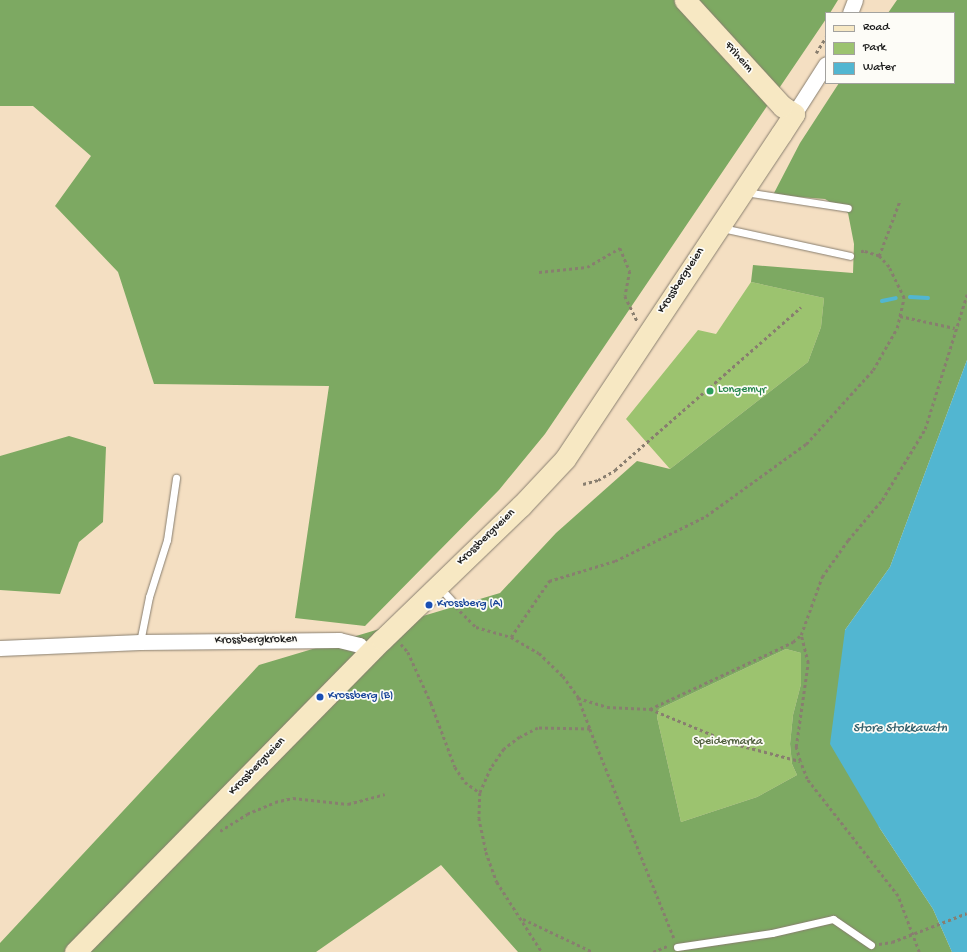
<!DOCTYPE html>
<style>
body{margin:0}
#map{position:relative;width:967px;height:952px;overflow:hidden;background:#f4dfc2;font-family:"Gochi Hand",sans-serif}
div>[style]{position:absolute}
.green>*{inset:0;background:#9cc36f}
.forest>*{inset:0;background:#7da962}
.water>*{inset:0;background:#52b6d1}
.stream>*{height:4px;margin:-2px;padding:0 2px;transform-origin:2px;border-radius:2px;background:#52b6d1}
.path>*{height:2.5px;margin-top:-1.25px;transform-origin:0;background:repeating-linear-gradient(90deg,#887e6f 0 3px,transparent 0 6px)}
.roads{filter:drop-shadow(0 0 1px #887e6f) drop-shadow(0 0 1px #887e6f)}
.lane>*{height:7px;margin:-3.5px;padding:0 3.5px;transform-origin:3.5px;border-radius:3.5px;background:#fff}
.street>*{height:15px;margin:-7.5px;padding:0 7.5px;transform-origin:7.5px;border-radius:7.5px;background:#fff}
.secondary>*{height:21px;margin:-10.5px;padding:0 10.5px;transform-origin:10.5px;border-radius:10.5px;background:#f7e8c3}
.dots>*{width:11px;height:11px;translate:-50% -50%;box-sizing:border-box;border:2px solid #fdfcf7;border-radius:50%}
span{translate:-50% -50%;white-space:nowrap;text-align:center;line-height:1.15;-webkit-text-stroke:3.5px #fdfcf7;paint-order:stroke}
.street-label{font-size:12px;color:#1c1c1c}
.leisure-label{font-size:12px;color:#27864d}
.left{translate:0 -50%;text-align:left}
.transit-label{font-size:12px;color:#164399}
.park-label{font-size:12px;color:#4f5f3d}
.water-label{font-size:13px;color:#34616d;font-style:italic}
.legend{position:absolute;left:825px;top:12px;width:130px;height:72px;box-sizing:border-box;background:#fdfcf7;border:1px solid #a3a29f;margin:0;padding:5px 7px;list-style:none;font-size:12px;color:#1c1c1c}
.legend li{display:flex;align-items:center;gap:8px;height:20px}
.legend b{width:20px;border:1px solid #a3a29f}
</style>
<div id="map">
<div class="green">
<div style="clip-path:polygon(751px 282px,824px 298px,821px 327px,808px 362px,670px 469px,626px 419px,698px 330px,716px 334px)"></div>
<div style="clip-path:polygon(786px 649px,801px 653px,801px 684px,793px 715px,790px 744px,792px 764px,797px 775px,757px 797px,681px 822px,657px 717px,659px 709px)"></div>
</div>
<div class="forest">
<div style="clip-path:polygon(0 0,838px 0,830px 13px,826px 13px,826px 19px,545px 434px,499px 490px,365px 626px,295px 618px,329px 386px,154px 384px,118px 272px,55px 206px,91px 156px,33px 106px,0 106px)"></div>
<div style="clip-path:polygon(evenodd,897px 0,967px 0,967px 360px,890px 567px,845px 630px,879px 827px,933px 909px,952px 952px,518px 952px,441px 865px,316px 952px,0 952px,0 943px,259px 665px,500px 593px,556px 533px,637px 461px,670px 469px,808px 362px,821px 327px,824px 298px,751px 282px,753px 265px,853px 273px,854px 244px,848px 213px,825px 199px,773px 195px,800px 143px,839px 83px,954px 83px,954px 13px,888px 13px,897px 0,786px 649px,801px 653px,801px 684px,793px 715px,790px 744px,792px 764px,797px 775px,757px 797px,681px 822px,657px 717px,659px 709px,786px 649px)"></div>
<div style="clip-path:polygon(69px 436px,106px 447px,103px 522px,79px 542px,60px 594px,0 590px,0 456px)"></div>
</div>
<div class="water">
<div style="clip-path:polygon(967px 360px,967px 952px,952px 952px,933px 909px,879px 827px,830px 744px,845px 630px,890px 567px)"></div>
</div>
<div class="stream">
<div style="left:910px;top:297px;width:18px;rotate:3deg"></div>
<div style="left:882px;top:301px;width:14px;rotate:-12deg"></div>
</div>
<div class="path">
<div style="left:816px;top:53px;width:19px;rotate:-58deg"></div>
<div style="left:879px;top:256px;width:60px;rotate:-69.4deg"></div>
<div style="left:539px;top:272px;width:48px;rotate:-5.9deg"></div>
<div style="left:587px;top:267px;width:38px;rotate:-30deg"></div>
<div style="left:620px;top:248px;width:25px;rotate:67deg"></div>
<div style="left:630px;top:271px;width:25px;rotate:101deg"></div>
<div style="left:625px;top:296px;width:28px;rotate:64deg"></div>
<div style="left:900px;top:316px;width:56px;rotate:12.3deg"></div>
<div style="left:583px;top:484px;width:16px;rotate:-15deg"></div>
<div style="left:598px;top:480px;width:20px;rotate:-30deg"></div>
<div style="left:615px;top:470px;width:247px;rotate:-41.2deg"></div>
<div style="left:456px;top:607px;width:28px;rotate:45deg"></div>
<div style="left:476px;top:627px;width:36px;rotate:16deg"></div>
<div style="left:511px;top:637px;width:32px;rotate:30deg"></div>
<div style="left:539px;top:653px;width:33px;rotate:44deg"></div>
<div style="left:563px;top:676px;width:26px;rotate:54deg"></div>
<div style="left:578px;top:697px;width:34px;rotate:69deg"></div>
<div style="left:590px;top:729px;width:52px;rotate:-178.9deg"></div>
<div style="left:538px;top:728px;width:20px;rotate:153deg"></div>
<div style="left:520px;top:737px;width:20px;rotate:143deg"></div>
<div style="left:504px;top:749px;width:23px;rotate:124deg"></div>
<div style="left:491px;top:768px;width:27px;rotate:114deg"></div>
<div style="left:480px;top:793px;width:25px;rotate:92deg"></div>
<div style="left:479px;top:818px;width:35px;rotate:78deg"></div>
<div style="left:486px;top:852px;width:32px;rotate:70deg"></div>
<div style="left:497px;top:882px;width:83px;rotate:57.3deg"></div>
<div style="left:511px;top:637px;width:68px;rotate:-55.8deg"></div>
<div style="left:549px;top:581px;width:69px;rotate:-16.9deg"></div>
<div style="left:615px;top:561px;width:102px;rotate:-26.3deg"></div>
<div style="left:706px;top:516px;width:123px;rotate:-35.8deg"></div>
<div style="left:806px;top:444px;width:100px;rotate:-47.8deg"></div>
<div style="left:873px;top:370px;width:48px;rotate:-60.3deg"></div>
<div style="left:897px;top:328px;width:31px;rotate:-77deg"></div>
<div style="left:904px;top:298px;width:34px;rotate:-116deg"></div>
<div style="left:889px;top:267px;width:15px;rotate:-132deg"></div>
<div style="left:879px;top:256px;width:16px;rotate:-162deg"></div>
<div style="left:864px;top:251px;width:6px;rotate:162deg"></div>
<div style="left:401px;top:644px;width:11px;rotate:49deg"></div>
<div style="left:408px;top:652px;width:56px;rotate:65.7deg"></div>
<div style="left:431px;top:703px;width:68px;rotate:69.4deg"></div>
<div style="left:455px;top:767px;width:18px;rotate:56deg"></div>
<div style="left:465px;top:782px;width:19px;rotate:36deg"></div>
<div style="left:578px;top:698px;width:30px;rotate:17deg"></div>
<div style="left:607px;top:707px;width:43px;rotate:2.7deg"></div>
<div style="left:650px;top:709px;width:158px;rotate:-25.1deg"></div>
<div style="left:793px;top:642px;width:11px;rotate:-41deg"></div>
<div style="left:650px;top:709px;width:92px;rotate:22.4deg"></div>
<div style="left:735px;top:744px;width:67px;rotate:14.7deg"></div>
<div style="left:590px;top:729px;width:225px;rotate:68.1deg"></div>
<div style="left:220px;top:831px;width:32px;rotate:-32deg"></div>
<div style="left:247px;top:814px;width:30px;rotate:-23deg"></div>
<div style="left:275px;top:802px;width:18px;rotate:-13deg"></div>
<div style="left:293px;top:798px;width:55px;rotate:6.2deg"></div>
<div style="left:348px;top:804px;width:38px;rotate:-15deg"></div>
<div style="left:523px;top:919px;width:77px;rotate:25.2deg"></div>
<div style="left:879px;top:944px;width:13px;rotate:-9deg"></div>
<div style="left:892px;top:942px;width:80px;rotate:-21.1deg"></div>
<div style="left:653px;top:952px;width:15px;rotate:-23deg"></div>
<div style="left:919px;top:952px;width:60px;rotate:-110.6deg"></div>
<div style="left:898px;top:896px;width:148px;rotate:-127.9deg"></div>
<div style="left:807px;top:779px;width:19px;rotate:-111deg"></div>
<div style="left:800px;top:761px;width:15px;rotate:-106deg"></div>
<div style="left:796px;top:747px;width:85px;rotate:-81.9deg"></div>
<div style="left:808px;top:663px;width:29px;rotate:-104deg"></div>
<div style="left:801px;top:635px;width:62px;rotate:-70.1deg"></div>
<div style="left:822px;top:577px;width:45px;rotate:-54.9deg"></div>
<div style="left:848px;top:540px;width:52px;rotate:-49.6deg"></div>
<div style="left:882px;top:500px;width:83px;rotate:-58.8deg"></div>
<div style="left:925px;top:429px;width:141px;rotate:-72.7deg"></div>
</div>
<div class="roads">
<div class="lane">
<div style="left:745px;top:192px;width:104px;rotate:8.8deg"></div>
<div style="left:722px;top:228px;width:131px;rotate:12.3deg"></div>
<div style="left:439px;top:587px;width:18px;rotate:47deg"></div>
<div style="left:140px;top:642px;width:46px;rotate:-78.7deg"></div>
<div style="left:149px;top:597px;width:60px;rotate:-72.5deg"></div>
<div style="left:167px;top:540px;width:63px;rotate:-81.7deg"></div>
<div style="left:677px;top:947px;width:96px;rotate:-8.4deg"></div>
<div style="left:772px;top:933px;width:63px;rotate:-12.9deg"></div>
<div style="left:833px;top:919px;width:46px;rotate:34.4deg"></div>
</div>
<div class="street">
<div style="left:850px;top:13px;width:14px;rotate:-69deg"></div>
<div style="left:794px;top:114px;width:59px;rotate:-57.4deg"></div>
<div style="left:0;top:648px;width:140px;rotate:-2.5deg"></div>
<div style="left:140px;top:642px;width:199px;rotate:-0.6deg"></div>
<div style="left:339px;top:640px;width:21px;rotate:14deg"></div>
<div style="left:359px;top:645px;width:13px;rotate:42deg"></div>
</div>
<div class="secondary">
<div style="left:75px;top:952px;width:438px;rotate:-45.5deg"></div>
<div style="left:382px;top:640px;width:193px;rotate:-44deg"></div>
<div style="left:521px;top:506px;width:64px;rotate:-46.9deg"></div>
<div style="left:565px;top:459px;width:390px;rotate:-56.4deg"></div>
<div style="left:781px;top:134px;width:24px;rotate:-57deg"></div>
<div style="left:794px;top:114px;width:14px;rotate:-146deg"></div>
<div style="left:782px;top:106px;width:144px;rotate:-132.5deg"></div>
</div>
</div>
<div class="dots">
<div style="left:710px;top:391px;background:#2e9e5b"></div>
<div style="left:429px;top:605px;background:#1a4fb4"></div>
<div style="left:320px;top:697px;background:#1a4fb4"></div>
</div>
<div class="street-label">
<span style="left:738px;top:58px;rotate:48deg">Friheim</span>
<span style="left:682px;top:281px;rotate:-57deg">Krossbergveien</span>
<span style="left:487px;top:538px;rotate:-44deg">Krossbergveien</span>
<span style="left:256px;top:641px;rotate:-1deg">Krossbergkroken</span>
<span style="left:258px;top:767px;rotate:-46deg">Krossbergveien</span>
</div>
<div class="leisure-label">
<span class="left" style="left:718px;top:391px">Longemyr</span>
</div>
<div class="transit-label">
<span class="left" style="left:437px;top:605px">Krossberg (A)</span>
<span class="left" style="left:328px;top:697px">Krossberg (B)</span>
</div>
<div class="park-label">
<span style="left:728px;top:743px">Speidermarka</span>
</div>
<div class="water-label">
<span style="left:900px;top:729px">Store Stokkavatn</span>
</div>
<ul class="legend">
<li><b style="height:5px;background:#f7e8c3"></b>Road</li>
<li><b style="height:11px;background:#9cc36f"></b>Park</li>
<li><b style="height:11px;background:#52b6d1"></b>Water</li>
</ul>
</div>
